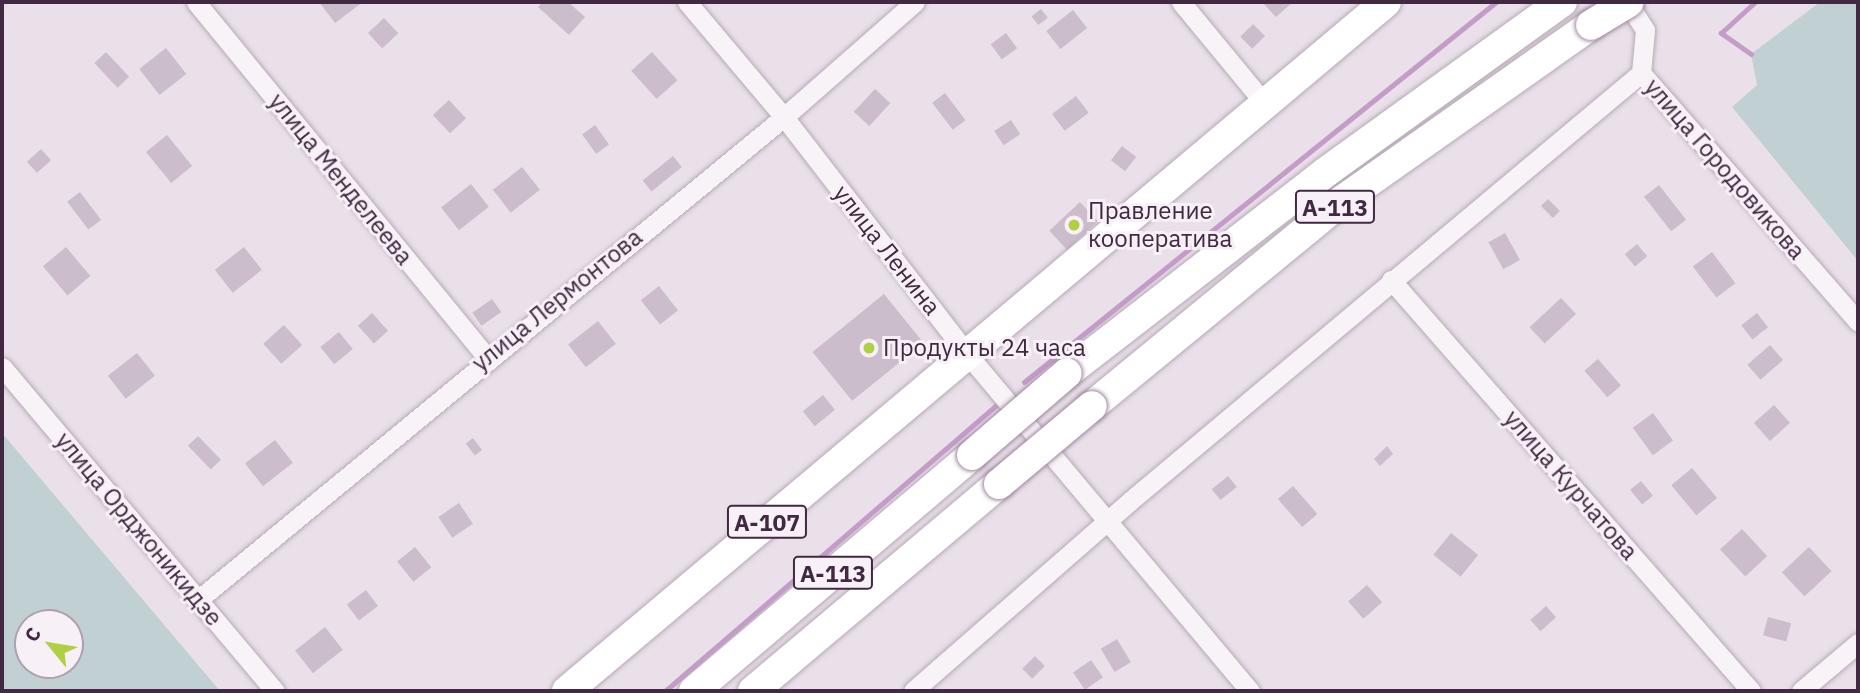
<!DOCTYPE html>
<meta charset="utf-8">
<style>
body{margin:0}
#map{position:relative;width:1860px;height:693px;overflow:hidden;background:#e9e0e9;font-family:"IBM Plex Sans",sans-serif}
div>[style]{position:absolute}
.green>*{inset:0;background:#c1d1d3}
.stream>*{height:5px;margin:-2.5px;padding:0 2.5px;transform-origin:2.5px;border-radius:2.5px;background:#c59bca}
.building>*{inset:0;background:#ccbdcc;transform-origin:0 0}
.roads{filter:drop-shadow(0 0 2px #b7a9b7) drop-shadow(0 0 2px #b7a9b7)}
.minor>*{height:19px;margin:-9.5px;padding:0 9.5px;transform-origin:9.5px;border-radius:9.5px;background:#f8f3f7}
.highway>*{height:30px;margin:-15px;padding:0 15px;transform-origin:15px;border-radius:15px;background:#fff}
.bridges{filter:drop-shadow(0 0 2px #a087a0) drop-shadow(0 0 2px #a087a0)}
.highway-bridge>*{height:30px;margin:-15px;padding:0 15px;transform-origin:15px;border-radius:15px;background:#fff}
.dots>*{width:19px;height:19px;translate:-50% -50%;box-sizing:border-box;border:4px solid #f7f0f7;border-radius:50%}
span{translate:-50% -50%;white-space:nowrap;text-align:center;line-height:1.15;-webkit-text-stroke:6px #f7f0f7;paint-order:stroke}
.shield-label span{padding:2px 5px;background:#f7f0f7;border:2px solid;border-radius:5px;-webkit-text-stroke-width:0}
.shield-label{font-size:23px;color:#412941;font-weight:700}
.street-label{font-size:24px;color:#412941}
.poi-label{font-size:24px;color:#412941}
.left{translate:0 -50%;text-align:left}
.frame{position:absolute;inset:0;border:4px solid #412941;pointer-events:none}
.north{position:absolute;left:14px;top:609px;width:70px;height:70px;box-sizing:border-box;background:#f7f0f7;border:2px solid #aea0ae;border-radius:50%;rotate:300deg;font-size:19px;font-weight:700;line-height:28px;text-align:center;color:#412941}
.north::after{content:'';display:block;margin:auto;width:24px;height:32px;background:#afd044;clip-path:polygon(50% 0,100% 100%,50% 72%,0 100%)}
</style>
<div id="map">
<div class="green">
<div style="clip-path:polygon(1820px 2px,1858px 2px,1858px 261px,1732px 107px,1757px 85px,1751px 54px)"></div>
<div style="clip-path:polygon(evenodd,2px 433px,220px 691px,2px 691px,2px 433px,28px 623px,70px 623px,70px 665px,28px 665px,28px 623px)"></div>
</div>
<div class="stream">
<div style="left:1751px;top:54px;width:37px;rotate:-145deg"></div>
<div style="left:1721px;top:33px;width:46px;rotate:-42.4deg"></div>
<div style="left:1024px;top:382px;width:606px;rotate:-38.84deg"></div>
<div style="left:665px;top:691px;width:444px;rotate:-40.8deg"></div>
</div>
<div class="building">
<div style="clip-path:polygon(319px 2px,363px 2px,335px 23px)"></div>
<div style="clip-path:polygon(543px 2px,568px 2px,585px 17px,569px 35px,538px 7px)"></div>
<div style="clip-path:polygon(1262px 2px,1293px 2px,1276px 17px)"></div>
<div style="left:1041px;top:9px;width:11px;height:12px;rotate:52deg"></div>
<div style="left:1073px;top:10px;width:23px;height:34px;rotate:52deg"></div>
<div style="left:384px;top:18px;width:21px;height:22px;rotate:47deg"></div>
<div style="left:1253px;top:24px;width:17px;height:18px;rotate:45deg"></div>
<div style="left:1006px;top:33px;width:19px;height:19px;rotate:54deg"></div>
<div style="left:166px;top:48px;width:33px;height:34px;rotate:52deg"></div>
<div style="left:106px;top:52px;width:34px;height:16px;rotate:47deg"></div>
<div style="left:652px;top:52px;width:38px;height:28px;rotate:48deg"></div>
<div style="left:875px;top:89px;width:21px;height:31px;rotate:43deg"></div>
<div style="left:945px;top:93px;width:34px;height:16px;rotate:53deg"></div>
<div style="left:1076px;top:96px;width:21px;height:30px;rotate:53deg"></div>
<div style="left:449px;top:100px;width:25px;height:22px;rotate:47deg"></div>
<div style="left:1011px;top:120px;width:17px;height:20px;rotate:57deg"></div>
<div style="left:595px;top:125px;width:24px;height:16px;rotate:54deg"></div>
<div style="left:167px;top:135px;width:40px;height:27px;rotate:51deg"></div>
<div style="left:1122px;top:146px;width:18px;height:18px;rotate:38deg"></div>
<div style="left:41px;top:149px;width:15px;height:19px;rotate:48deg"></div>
<div style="left:673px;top:156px;width:14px;height:39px;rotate:51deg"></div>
<div style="left:522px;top:167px;width:29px;height:37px;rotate:52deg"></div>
<div style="left:471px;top:184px;width:29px;height:38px;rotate:52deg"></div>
<div style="left:1659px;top:185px;width:44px;height:19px;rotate:52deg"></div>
<div style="left:80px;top:192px;width:35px;height:16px;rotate:53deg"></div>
<div style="left:1548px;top:199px;width:17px;height:10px;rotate:45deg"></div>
<div style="left:1080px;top:202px;width:26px;height:42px;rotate:47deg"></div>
<div style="left:1505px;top:233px;width:31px;height:19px;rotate:61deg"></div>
<div style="left:1637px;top:244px;width:16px;height:16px;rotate:50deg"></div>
<div style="left:66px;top:247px;width:38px;height:30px;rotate:50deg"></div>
<div style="left:244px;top:247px;width:29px;height:37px;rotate:52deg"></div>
<div style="left:1712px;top:252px;width:39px;height:24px;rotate:53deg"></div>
<div style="left:659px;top:286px;width:31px;height:23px;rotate:52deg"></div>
<div style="left:884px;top:294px;width:63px;height:92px;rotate:51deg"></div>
<div style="left:1561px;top:298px;width:22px;height:43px;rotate:47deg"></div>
<div style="left:492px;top:299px;width:16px;height:24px;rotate:55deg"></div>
<div style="left:372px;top:313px;width:24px;height:19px;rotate:48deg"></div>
<div style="left:1757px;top:313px;width:18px;height:20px;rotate:52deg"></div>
<div style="left:598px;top:321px;width:29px;height:38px;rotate:52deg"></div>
<div style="left:284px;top:325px;width:27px;height:28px;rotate:48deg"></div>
<div style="left:339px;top:332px;width:22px;height:24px;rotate:51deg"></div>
<div style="left:1770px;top:345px;width:20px;height:30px;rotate:49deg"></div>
<div style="left:137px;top:353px;width:29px;height:37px;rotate:52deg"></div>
<div style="left:1598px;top:359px;width:35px;height:18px;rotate:49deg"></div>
<div style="left:823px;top:395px;width:19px;height:26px;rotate:51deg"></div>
<div style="left:1774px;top:405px;width:24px;height:27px;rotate:48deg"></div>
<div style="left:1653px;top:413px;width:34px;height:25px;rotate:54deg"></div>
<div style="left:198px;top:436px;width:33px;height:14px;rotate:46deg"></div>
<div style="left:473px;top:438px;width:15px;height:9px;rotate:53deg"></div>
<div style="left:275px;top:440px;width:29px;height:38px;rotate:52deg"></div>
<div style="clip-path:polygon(1387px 446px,1393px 454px,1380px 466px,1374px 459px)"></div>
<div style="left:1692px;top:468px;width:39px;height:27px;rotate:50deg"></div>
<div style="left:1228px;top:476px;width:14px;height:21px;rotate:51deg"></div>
<div style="left:1641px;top:481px;width:19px;height:14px;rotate:51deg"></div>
<div style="left:1293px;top:486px;width:37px;height:20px;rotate:49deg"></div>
<div style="left:459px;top:503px;width:25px;height:25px;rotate:56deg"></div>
<div style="left:1742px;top:529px;width:37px;height:30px;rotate:47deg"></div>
<div style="left:1451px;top:533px;width:35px;height:28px;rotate:39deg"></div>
<div style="left:415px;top:547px;width:26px;height:23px;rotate:51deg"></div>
<div style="left:1809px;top:547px;width:33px;height:37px;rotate:47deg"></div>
<div style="left:1367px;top:585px;width:23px;height:25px;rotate:49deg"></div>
<div style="left:366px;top:590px;width:20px;height:24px;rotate:53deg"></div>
<div style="left:1546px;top:606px;width:15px;height:21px;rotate:48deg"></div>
<div style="left:1768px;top:617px;width:24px;height:19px;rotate:15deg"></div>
<div style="left:325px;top:627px;width:29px;height:38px;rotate:52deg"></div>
<div style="left:1117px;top:639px;width:27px;height:19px;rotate:59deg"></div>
<div style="left:1035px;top:656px;width:14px;height:18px;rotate:45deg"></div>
<div style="left:1091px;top:660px;width:21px;height:22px;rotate:55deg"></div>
</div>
<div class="roads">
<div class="minor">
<div style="left:196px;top:2px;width:459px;rotate:50.7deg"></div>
<div style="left:687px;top:2px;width:150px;rotate:49.9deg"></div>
<div style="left:784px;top:117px;width:301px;rotate:52.3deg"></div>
<div style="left:968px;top:355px;width:439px;rotate:50deg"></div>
<div style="left:1181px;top:2px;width:132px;rotate:50.5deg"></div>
<div style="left:1627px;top:2px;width:33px;rotate:57deg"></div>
<div style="left:1645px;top:30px;width:43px;rotate:95.3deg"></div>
<div style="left:1641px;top:73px;width:330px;rotate:48.9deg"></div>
<div style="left:1391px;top:280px;width:546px;rotate:48.78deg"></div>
<div style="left:2px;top:367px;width:424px;rotate:49.9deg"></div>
<div style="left:199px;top:599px;width:758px;rotate:-39.49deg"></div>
<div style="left:784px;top:117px;width:174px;rotate:-41.3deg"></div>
<div style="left:913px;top:691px;width:288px;rotate:-41.2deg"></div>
<div style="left:1130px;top:501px;width:667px;rotate:-39.95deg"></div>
<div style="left:1801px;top:691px;width:75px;rotate:-40.1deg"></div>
</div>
<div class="highway">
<div style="left:1067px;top:373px;width:328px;rotate:-37.8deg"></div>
<div style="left:1326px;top:172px;width:291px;rotate:-35.8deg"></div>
<div style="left:1092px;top:406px;width:321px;rotate:-39.4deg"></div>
<div style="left:1340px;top:202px;width:307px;rotate:-35.2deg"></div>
<div style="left:567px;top:691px;width:1070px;rotate:-40.07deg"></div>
<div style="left:694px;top:691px;width:365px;rotate:-40.3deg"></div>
<div style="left:753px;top:691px;width:322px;rotate:-40.1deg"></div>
</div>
</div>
<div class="bridges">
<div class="highway-bridge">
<div style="left:1591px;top:25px;width:44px;rotate:-31.2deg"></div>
<div style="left:972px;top:455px;width:125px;rotate:-40.8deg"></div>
<div style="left:999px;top:484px;width:121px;rotate:-40deg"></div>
</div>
</div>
<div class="dots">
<div style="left:1074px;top:225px;background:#afd044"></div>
<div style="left:869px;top:348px;background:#afd044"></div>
</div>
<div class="shield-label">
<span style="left:1335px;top:207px">А-113</span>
<span style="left:767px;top:522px">А-107</span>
<span style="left:833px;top:573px">А-113</span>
</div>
<div class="street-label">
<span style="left:1725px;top:169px;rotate:49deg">улица Городовикова</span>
<span style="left:341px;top:179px;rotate:51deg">улица Менделеева</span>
<span style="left:887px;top:250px;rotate:52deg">улица Ленина</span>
<span style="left:557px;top:300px;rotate:-39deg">улица Лермонтова</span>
<span style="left:1571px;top:485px;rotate:49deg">улица Курчатова</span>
<span style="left:139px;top:529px;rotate:50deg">улица Орджоникидзе</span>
</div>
<div class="poi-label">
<span class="left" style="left:1088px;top:225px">Правление<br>кооператива</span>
<span class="left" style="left:883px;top:348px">Продукты 24 часа</span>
</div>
<div class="frame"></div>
<div class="north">С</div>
</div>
